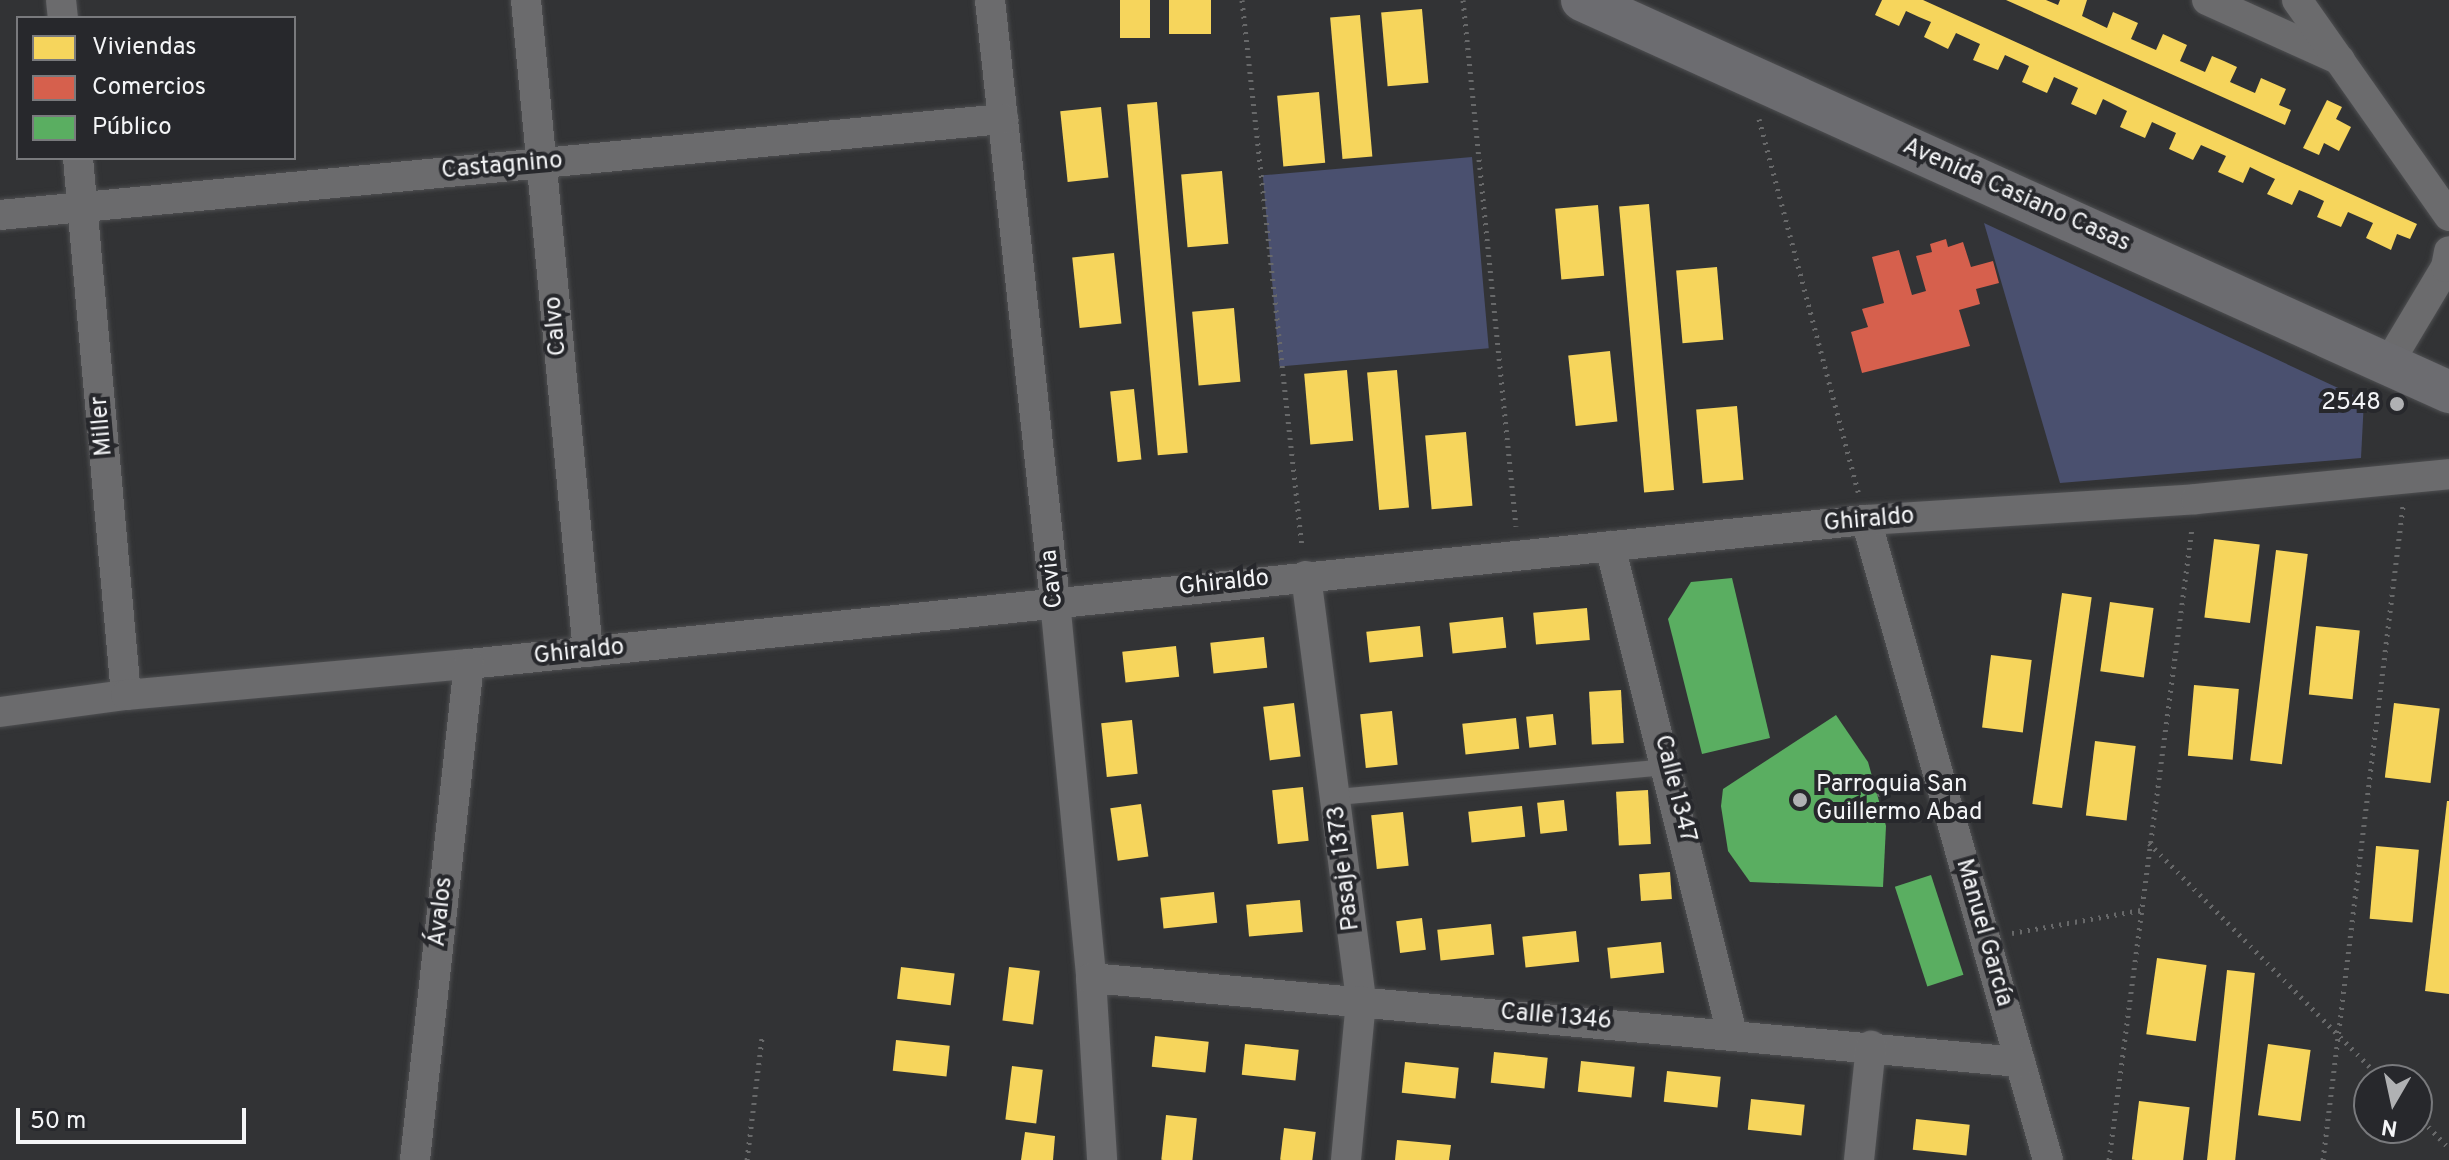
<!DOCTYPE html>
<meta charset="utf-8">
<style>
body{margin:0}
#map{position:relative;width:2449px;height:1160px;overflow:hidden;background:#323335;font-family:Overpass,sans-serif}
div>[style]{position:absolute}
.green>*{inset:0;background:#4a506f;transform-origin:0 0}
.homes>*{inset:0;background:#f6d55c;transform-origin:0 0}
.shops>*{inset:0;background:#d6604d}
.public>*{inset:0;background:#5aae61;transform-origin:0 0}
.path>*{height:5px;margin-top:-2.5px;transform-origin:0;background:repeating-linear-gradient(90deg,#68696a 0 2px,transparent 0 8px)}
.roads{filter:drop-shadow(0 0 2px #4e4f51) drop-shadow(0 0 2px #4e4f51)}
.service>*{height:16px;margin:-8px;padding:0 8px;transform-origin:8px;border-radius:8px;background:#6b6b6d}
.minor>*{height:30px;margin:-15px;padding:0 15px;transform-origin:15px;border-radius:15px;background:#6b6b6d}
.secondary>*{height:42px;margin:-21px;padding:0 21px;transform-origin:21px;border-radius:21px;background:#6c6c70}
.dots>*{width:22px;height:22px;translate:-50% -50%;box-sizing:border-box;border:4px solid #27282c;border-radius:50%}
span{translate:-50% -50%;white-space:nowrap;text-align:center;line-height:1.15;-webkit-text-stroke:8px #27282c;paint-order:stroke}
.street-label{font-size:24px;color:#f4f5f7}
.poi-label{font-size:24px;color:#f4f5f7}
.right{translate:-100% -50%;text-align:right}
.left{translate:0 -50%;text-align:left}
.legend{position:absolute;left:16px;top:16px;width:280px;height:144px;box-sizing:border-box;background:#27282c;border:2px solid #797a7d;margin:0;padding:10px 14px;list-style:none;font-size:24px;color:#f4f5f7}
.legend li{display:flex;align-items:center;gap:16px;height:40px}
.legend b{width:40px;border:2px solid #797a7d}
.north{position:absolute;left:2353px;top:1064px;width:80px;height:80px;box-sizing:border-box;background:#27282c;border:2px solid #797a7d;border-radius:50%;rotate:189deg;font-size:22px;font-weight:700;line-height:32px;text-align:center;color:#f4f5f7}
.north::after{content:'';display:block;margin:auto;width:28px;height:36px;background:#b0b1b3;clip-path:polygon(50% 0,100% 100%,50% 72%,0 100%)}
.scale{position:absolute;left:16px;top:1108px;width:230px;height:36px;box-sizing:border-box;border:4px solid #f4f5f7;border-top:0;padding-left:10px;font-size:24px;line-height:28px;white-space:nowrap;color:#f4f5f7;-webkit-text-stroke:6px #27282c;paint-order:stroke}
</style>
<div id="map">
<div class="green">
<div style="left:1472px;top:157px;width:192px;height:210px;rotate:85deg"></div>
<div style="clip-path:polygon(1984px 223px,2364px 400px,2361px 458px,2060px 483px)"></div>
</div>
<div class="homes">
<div style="left:1120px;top:0;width:30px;height:38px"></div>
<div style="left:1169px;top:0;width:42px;height:34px"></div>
<div style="clip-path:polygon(1882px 0,1923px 0,2417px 224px,2410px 239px,2397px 234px,2391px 250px,2366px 238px,2373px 223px,2348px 212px,2341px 227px,2317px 217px,2324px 201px,2311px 195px,2299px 190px,2292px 205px,2267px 194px,2275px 179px,2262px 173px,2250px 167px,2243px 183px,2218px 172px,2226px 156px,2201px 145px,2193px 160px,2169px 149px,2176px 133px,2152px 122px,2145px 138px,2120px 127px,2127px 111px,2103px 99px,2096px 115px,2071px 104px,2078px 88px,2054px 77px,2047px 93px,2022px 82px,2029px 66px,2005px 55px,1998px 70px,1973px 60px,1980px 44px,1956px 33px,1948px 49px,1924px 37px,1931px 22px,1919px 17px,1906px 11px,1899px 26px,1875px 15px)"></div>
<div style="clip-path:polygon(2006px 0,2046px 0,2058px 5px,2060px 0,2087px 0,2082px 16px,2107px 28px,2113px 12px,2138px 23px,2131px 39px,2156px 50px,2163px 34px,2187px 45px,2180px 61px,2205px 72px,2212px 56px,2224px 61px,2237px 67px,2230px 82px,2255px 93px,2261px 78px,2286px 89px,2279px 105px,2291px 110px,2285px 125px)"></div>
<div style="left:1422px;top:9px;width:74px;height:41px;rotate:85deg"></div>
<div style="left:1360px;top:15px;width:142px;height:30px;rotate:85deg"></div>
<div style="left:1319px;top:92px;width:71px;height:42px;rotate:85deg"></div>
<div style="clip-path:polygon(2327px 100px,2342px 107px,2336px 119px,2351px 127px,2339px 151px,2324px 143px,2319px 155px,2303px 148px)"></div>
<div style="left:1157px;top:102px;width:352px;height:30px;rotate:85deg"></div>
<div style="left:1101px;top:107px;width:71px;height:41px;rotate:84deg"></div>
<div style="left:1222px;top:171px;width:73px;height:41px;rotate:85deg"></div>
<div style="left:1649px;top:204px;width:287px;height:30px;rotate:85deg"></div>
<div style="left:1598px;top:205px;width:71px;height:43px;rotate:85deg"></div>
<div style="left:1114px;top:253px;width:71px;height:42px;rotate:84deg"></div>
<div style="left:1717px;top:267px;width:73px;height:41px;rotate:85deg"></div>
<div style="left:1234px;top:308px;width:74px;height:42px;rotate:85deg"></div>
<div style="left:1610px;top:351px;width:71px;height:42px;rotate:84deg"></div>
<div style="left:1347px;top:370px;width:71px;height:43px;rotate:85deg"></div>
<div style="left:1397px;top:370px;width:138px;height:30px;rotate:85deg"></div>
<div style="left:1134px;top:389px;width:71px;height:24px;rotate:84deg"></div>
<div style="left:1737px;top:406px;width:74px;height:41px;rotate:85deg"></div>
<div style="left:1466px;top:432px;width:74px;height:41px;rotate:85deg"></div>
<div style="left:2214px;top:539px;width:46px;height:79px;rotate:7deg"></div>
<div style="left:2276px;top:550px;width:32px;height:212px;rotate:7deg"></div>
<div style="left:2062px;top:593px;width:30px;height:213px;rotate:8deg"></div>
<div style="left:2110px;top:602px;width:44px;height:70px;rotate:8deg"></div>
<div style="left:1587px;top:608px;width:32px;height:54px;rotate:85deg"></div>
<div style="left:1503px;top:617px;width:31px;height:54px;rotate:84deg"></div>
<div style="left:1420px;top:626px;width:31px;height:54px;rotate:84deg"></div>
<div style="left:2316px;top:626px;width:44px;height:69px;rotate:6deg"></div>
<div style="left:1264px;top:637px;width:31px;height:54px;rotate:84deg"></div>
<div style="left:1176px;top:646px;width:31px;height:54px;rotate:84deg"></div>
<div style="left:1991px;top:655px;width:41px;height:73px;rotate:7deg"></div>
<div style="left:2194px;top:685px;width:45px;height:71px;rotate:5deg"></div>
<div style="left:1621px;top:690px;width:53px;height:32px;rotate:87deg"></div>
<div style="left:1294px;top:703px;width:54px;height:31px;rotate:83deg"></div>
<div style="left:2394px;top:703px;width:46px;height:75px;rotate:7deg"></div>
<div style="left:1392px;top:711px;width:54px;height:32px;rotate:84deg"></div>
<div style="left:1553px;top:714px;width:31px;height:27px;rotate:84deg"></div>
<div style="left:1516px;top:718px;width:31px;height:54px;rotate:84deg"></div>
<div style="left:1132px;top:720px;width:54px;height:31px;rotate:84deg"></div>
<div style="left:2095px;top:741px;width:41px;height:75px;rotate:7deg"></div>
<div style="left:1303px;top:787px;width:54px;height:31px;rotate:84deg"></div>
<div style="left:1648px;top:790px;width:54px;height:32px;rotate:87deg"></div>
<div style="left:1564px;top:800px;width:31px;height:27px;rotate:84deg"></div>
<div style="clip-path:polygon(2447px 801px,2449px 801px,2449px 994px,2425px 991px)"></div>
<div style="left:1141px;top:804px;width:53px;height:31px;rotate:82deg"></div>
<div style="left:1522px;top:806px;width:31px;height:54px;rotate:84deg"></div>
<div style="left:1403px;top:812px;width:54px;height:32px;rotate:84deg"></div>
<div style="left:2376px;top:846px;width:43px;height:73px;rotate:5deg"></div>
<div style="left:1670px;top:872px;width:27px;height:31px;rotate:86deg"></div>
<div style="left:1214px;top:892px;width:31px;height:54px;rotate:84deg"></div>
<div style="left:1300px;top:900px;width:32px;height:54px;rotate:85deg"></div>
<div style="left:1422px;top:918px;width:32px;height:26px;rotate:83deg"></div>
<div style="left:1491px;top:924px;width:31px;height:54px;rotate:84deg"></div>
<div style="left:1576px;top:931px;width:31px;height:54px;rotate:84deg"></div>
<div style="left:1661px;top:942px;width:31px;height:54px;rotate:84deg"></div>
<div style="left:2157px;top:958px;width:50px;height:77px;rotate:8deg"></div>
<div style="left:901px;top:967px;width:54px;height:32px;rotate:7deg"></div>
<div style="left:1009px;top:967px;width:31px;height:54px;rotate:7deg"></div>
<div style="left:2227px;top:970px;width:28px;height:191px;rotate:6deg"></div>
<div style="left:1155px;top:1036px;width:54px;height:31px;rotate:6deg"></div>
<div style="left:896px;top:1040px;width:54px;height:31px;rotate:6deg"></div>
<div style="left:1245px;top:1044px;width:54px;height:31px;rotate:6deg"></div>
<div style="left:2268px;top:1044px;width:43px;height:72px;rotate:8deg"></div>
<div style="left:1494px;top:1052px;width:54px;height:31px;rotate:6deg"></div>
<div style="left:1581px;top:1061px;width:54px;height:31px;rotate:6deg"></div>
<div style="left:1405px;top:1062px;width:54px;height:31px;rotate:6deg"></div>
<div style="left:1012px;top:1066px;width:31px;height:54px;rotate:7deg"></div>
<div style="left:1667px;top:1071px;width:54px;height:31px;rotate:6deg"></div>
<div style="left:1751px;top:1099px;width:54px;height:31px;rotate:6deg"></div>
<div style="left:2139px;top:1101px;width:51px;height:59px;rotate:7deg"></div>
<div style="left:1166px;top:1115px;width:31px;height:45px;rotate:6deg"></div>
<div style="left:1916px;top:1119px;width:54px;height:31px;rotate:6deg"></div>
<div style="left:1284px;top:1128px;width:32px;height:32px;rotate:7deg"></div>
<div style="clip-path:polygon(1025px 1132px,1055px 1136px,1053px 1160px,1021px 1160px)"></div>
<div style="clip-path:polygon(1397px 1140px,1451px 1145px,1449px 1160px,1395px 1160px)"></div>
</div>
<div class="shops">
<div style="clip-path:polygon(1946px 239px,1948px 247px,1963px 242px,1971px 267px,1993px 261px,1999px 283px,1976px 289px,1980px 304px,1959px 310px,1970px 346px,1862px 373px,1851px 332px,1868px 327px,1862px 309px,1884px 303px,1872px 257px,1899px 250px,1912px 295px,1926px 291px,1916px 256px,1932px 252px,1930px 244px)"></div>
</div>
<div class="public">
<div style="clip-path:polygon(1732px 578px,1770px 738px,1702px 754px,1668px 619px,1691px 582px)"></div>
<div style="clip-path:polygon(1836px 715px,1868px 762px,1886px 826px,1883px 887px,1750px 882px,1728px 851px,1721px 806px,1723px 789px)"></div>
<div style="left:1931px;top:875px;width:105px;height:38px;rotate:72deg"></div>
</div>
<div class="path">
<div style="left:1242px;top:0;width:550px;rotate:83.74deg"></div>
<div style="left:1463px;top:0;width:529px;rotate:84.25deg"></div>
<div style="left:1759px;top:119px;width:386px;rotate:75.1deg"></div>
<div style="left:1877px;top:794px;width:35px;rotate:-16deg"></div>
<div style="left:2149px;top:843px;width:333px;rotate:45.4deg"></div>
<div style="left:2012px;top:933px;width:131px;rotate:-10.1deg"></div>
<div style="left:2417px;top:1115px;width:46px;rotate:45.9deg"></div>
<div style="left:747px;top:1160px;width:123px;rotate:-83deg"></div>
<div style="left:2109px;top:1160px;width:637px;rotate:-82.52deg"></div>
<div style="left:2323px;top:1160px;width:659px;rotate:-83.03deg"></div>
</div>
<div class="roads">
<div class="service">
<div style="left:1337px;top:797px;width:333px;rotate:-5.2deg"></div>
</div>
<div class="minor">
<div style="left:61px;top:0;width:18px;rotate:84deg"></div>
<div style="left:526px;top:0;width:655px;rotate:84.57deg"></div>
<div style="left:990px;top:0;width:605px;rotate:83.83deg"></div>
<div style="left:1055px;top:601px;width:379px;rotate:84.5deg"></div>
<div style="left:1091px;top:978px;width:182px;rotate:86.5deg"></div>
<div style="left:2207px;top:0;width:146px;rotate:24.3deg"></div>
<div style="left:2297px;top:0;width:264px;rotate:54.9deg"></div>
<div style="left:78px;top:158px;width:539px;rotate:84.89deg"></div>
<div style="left:0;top:215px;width:1008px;rotate:-5.47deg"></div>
<div style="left:2388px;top:364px;width:113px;rotate:-59.1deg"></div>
<div style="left:2446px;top:267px;width:16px;rotate:-79deg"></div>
<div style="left:1866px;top:520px;width:665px;rotate:74.13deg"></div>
<div style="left:1610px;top:546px;width:503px;rotate:75.96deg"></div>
<div style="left:1306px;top:576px;width:429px;rotate:82.6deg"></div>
<div style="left:1361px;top:1001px;width:160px;rotate:95.4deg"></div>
<div style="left:0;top:712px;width:127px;rotate:-7.7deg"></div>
<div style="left:126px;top:695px;width:344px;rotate:-5.2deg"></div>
<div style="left:469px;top:664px;width:1404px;rotate:-5.89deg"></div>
<div style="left:1866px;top:520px;width:331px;rotate:-3.6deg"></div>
<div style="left:2196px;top:499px;width:254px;rotate:-5.6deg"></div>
<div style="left:1091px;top:978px;width:933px;rotate:5.17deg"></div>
<div style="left:415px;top:1160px;width:499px;rotate:-83.8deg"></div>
<div style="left:1859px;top:1160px;width:115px;rotate:-84deg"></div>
</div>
<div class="secondary">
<div style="left:1582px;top:0;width:952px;rotate:24.33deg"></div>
</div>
</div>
<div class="dots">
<div style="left:2397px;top:404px;background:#b0b1b3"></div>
<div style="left:1800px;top:800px;background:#b0b1b3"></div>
</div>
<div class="street-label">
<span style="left:502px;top:167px;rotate:-5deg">Castagnino</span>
<span style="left:2016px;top:196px;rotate:24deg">Avenida Casiano Casas</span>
<span style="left:557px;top:326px;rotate:-95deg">Calvo</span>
<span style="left:103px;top:426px;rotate:-95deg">Miller</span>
<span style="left:1869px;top:521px;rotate:-5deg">Ghiraldo</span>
<span style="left:1053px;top:579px;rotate:-96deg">Cavia</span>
<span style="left:1224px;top:584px;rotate:-6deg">Ghiraldo</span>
<span style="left:579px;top:653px;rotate:-6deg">Ghiraldo</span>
<span style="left:1674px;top:789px;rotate:76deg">Calle 1347</span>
<span style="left:1345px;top:868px;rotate:-97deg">Pasaje 1373</span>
<span style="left:442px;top:912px;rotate:-84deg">Ávalos</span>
<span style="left:1983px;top:933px;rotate:74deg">Manuel García</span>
<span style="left:1556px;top:1018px;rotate:5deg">Calle 1346</span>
</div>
<div class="poi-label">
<span class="right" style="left:2381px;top:404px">2548</span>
<span class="left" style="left:1816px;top:800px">Parroquia San<br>Guillermo Abad</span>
</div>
<ul class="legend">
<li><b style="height:22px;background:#f6d55c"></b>Viviendas</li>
<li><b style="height:22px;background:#d6604d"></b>Comercios</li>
<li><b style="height:22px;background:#5aae61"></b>Público</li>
</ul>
<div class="north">N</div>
<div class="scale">50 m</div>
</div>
